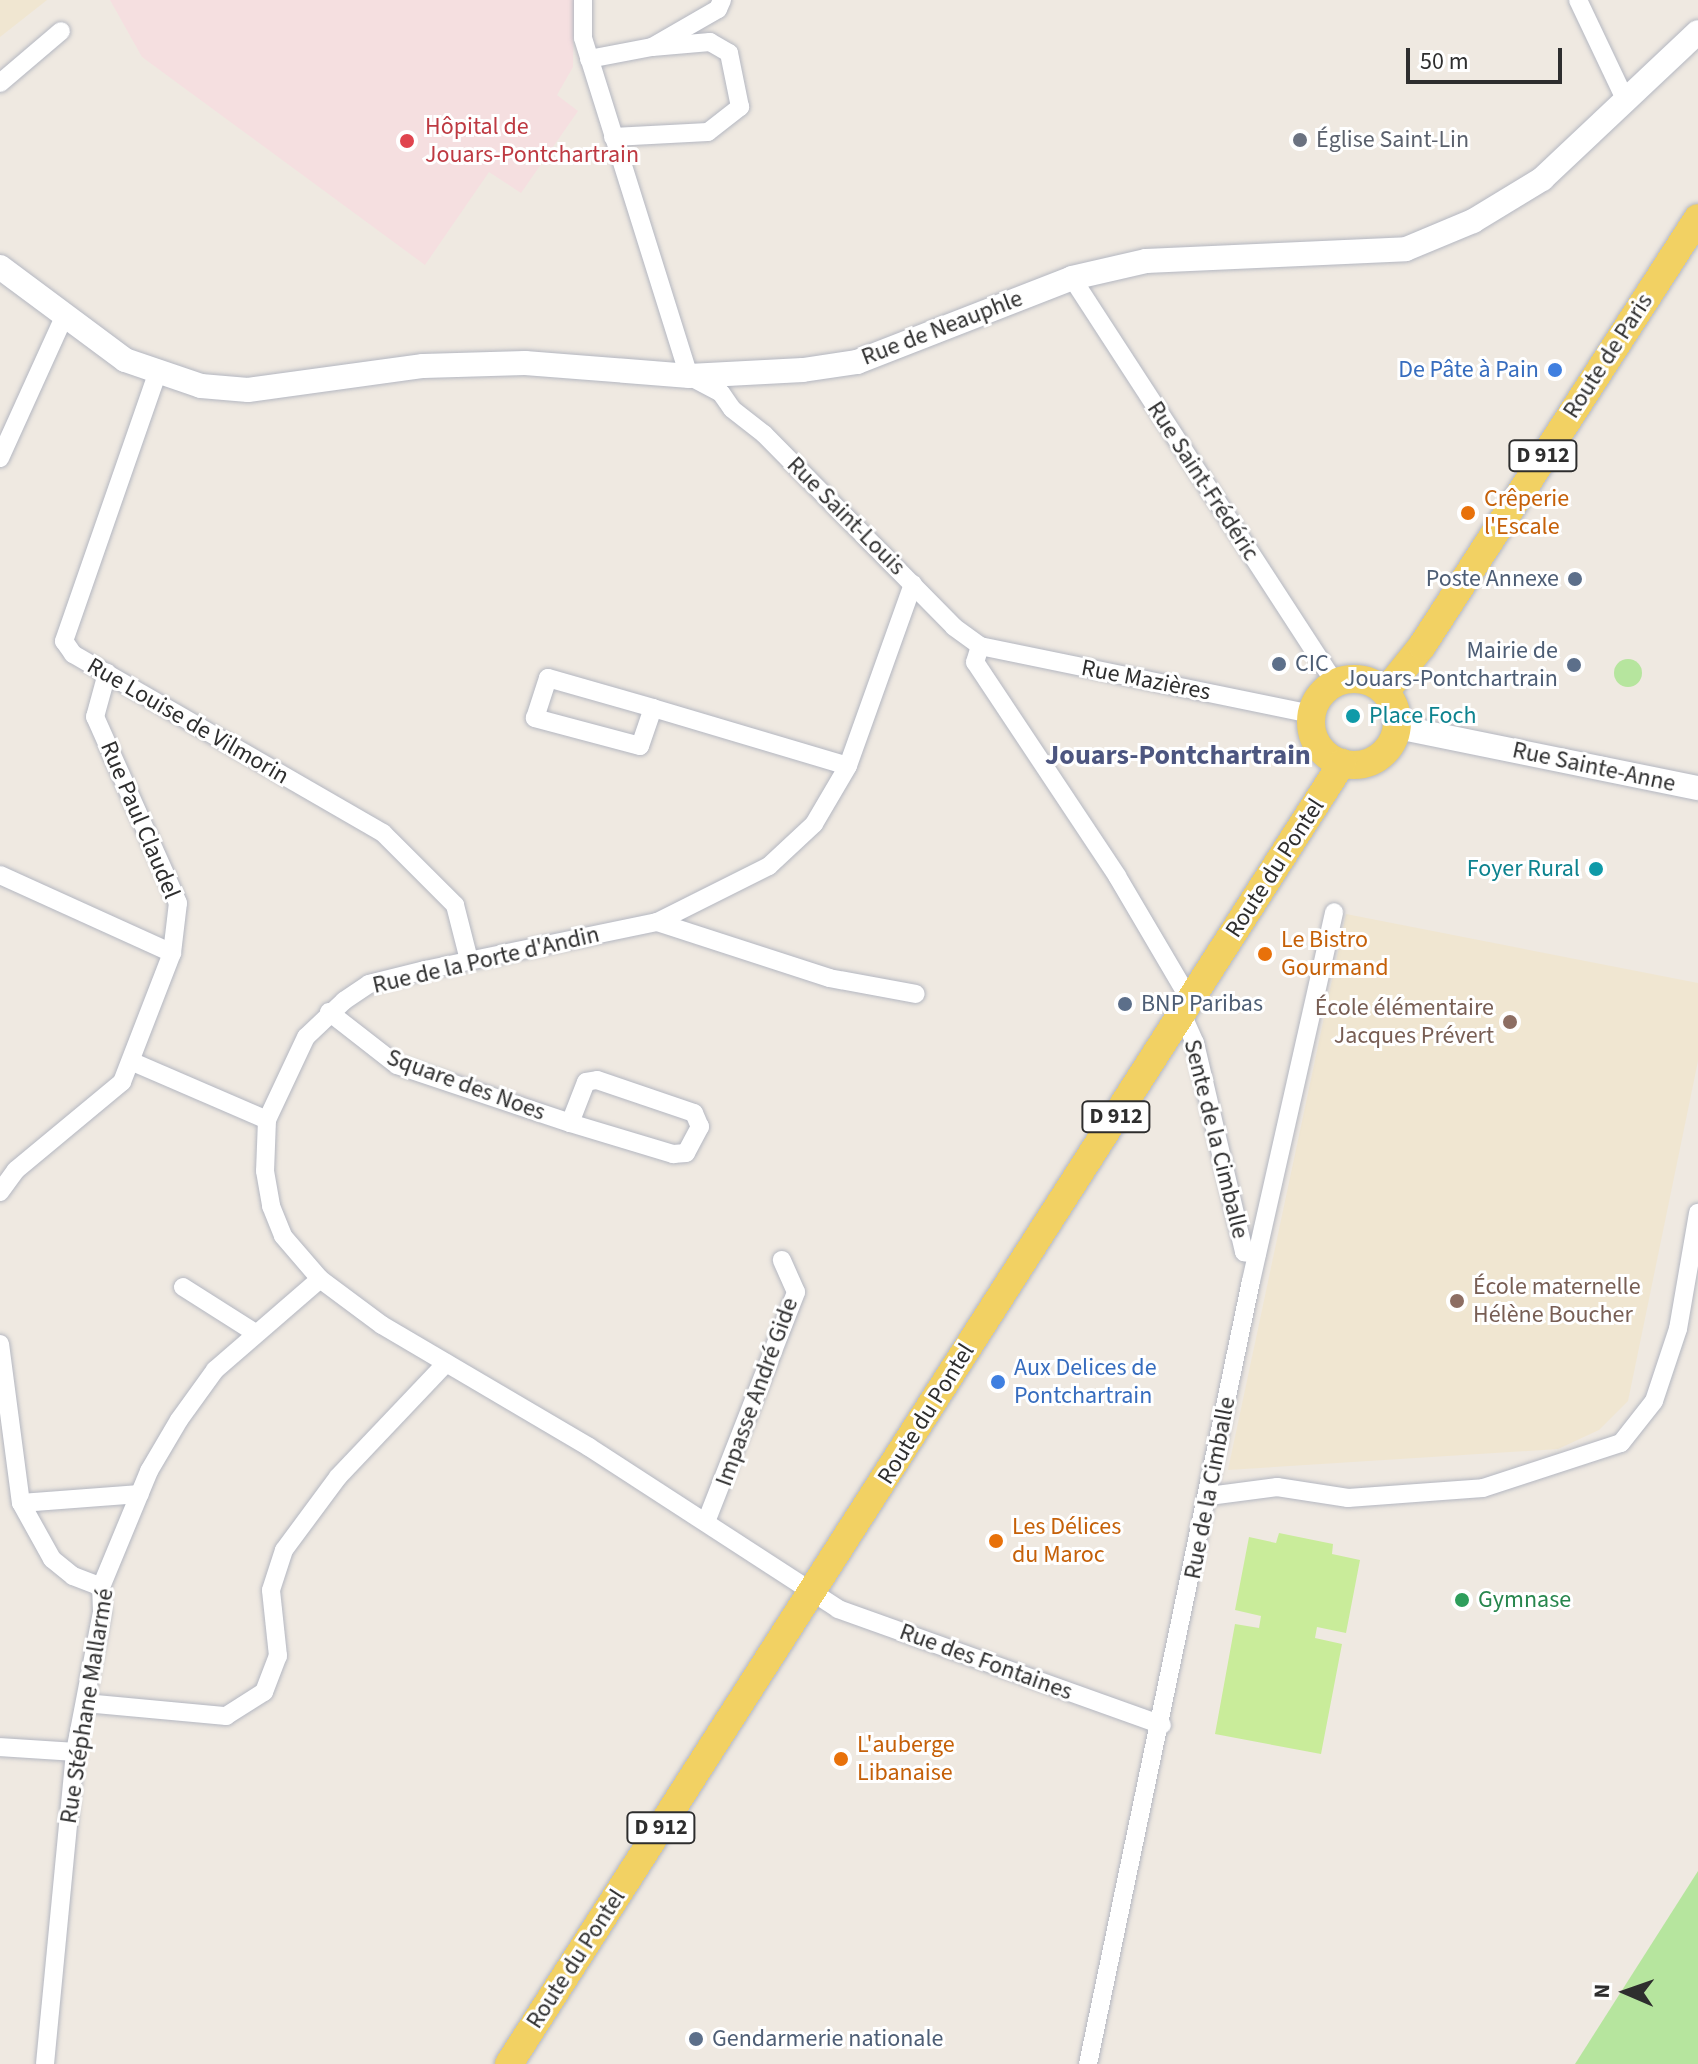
<!DOCTYPE html>
<meta charset="utf-8">
<style>
body{margin:0}
#map{position:relative;width:1698px;height:2064px;overflow:hidden;background:#efe9e1;font-family:"Source Sans 3",sans-serif}
div>[style]{position:absolute}
.education>*{inset:0;background:#f0e6d1}
.medical>*{inset:0;background:#f5dfe0}
.green>*{inset:0;background:#b6e59e}
.round{border-radius:50%}
.pitch>*{inset:0;background:#c9ec9a}
.roads{filter:drop-shadow(0 0 2px #b4b7c1) drop-shadow(0 0 2px #b4b7c1)}
.street>*{height:18px;margin:-9px;padding:0 9px;transform-origin:9px;border-radius:9px;background:#fff}
.secondary>*{height:24px;margin:-12px;padding:0 12px;transform-origin:12px;border-radius:12px;background:#fff}
.primary>*{height:28px;margin:-14px;padding:0 14px;transform-origin:14px;border-radius:14px;background:#f2d163}
.primary>.ring{margin:-14px;padding:0;box-sizing:content-box;background:none;border:28px solid #f2d163;border-radius:50%}
.dots>*{width:22px;height:22px;translate:-50% -50%;box-sizing:border-box;border:4px solid #fff;border-radius:50%}
span{translate:-50% -50%;white-space:nowrap;text-align:center;line-height:1.15;-webkit-text-stroke:6px #fff;paint-order:stroke}
.shield-label span{padding:2px 6px;background:#fff;border:2px solid;border-radius:6px;-webkit-text-stroke-width:0}
.shield-label{font-size:22px;color:#2e2e2e;font-weight:700}
.health-label{font-size:24px;color:#be3a42}
.left{translate:0 -50%;text-align:left}
.worship-label{font-size:24px;color:#5b616d}
.street-label{font-size:24px;color:#2e2e2e}
.shop-label{font-size:24px;color:#366cbe}
.right{translate:-100% -50%;text-align:right}
.food-label{font-size:24px;color:#c56008}
.service-label{font-size:24px;color:#4e5e75}
.culture-label{font-size:24px;color:#0d838f}
.education-label{font-size:24px;color:#785e54}
.leisure-label{font-size:24px;color:#27864d}
.quarter-label{font-size:28px;color:#4d5680;font-weight:700}
.north{position:absolute;left:1586px;top:1952px;width:80px;height:80px;-webkit-text-stroke:6px #fff;paint-order:stroke;rotate:272deg;font-size:22px;font-weight:700;line-height:32px;text-align:center;color:#2e2e2e}
.north::after{content:'';display:block;margin:auto;width:28px;height:36px;background:#2e2e2e;clip-path:polygon(50% 0,100% 100%,50% 72%,0 100%)}
.scale{position:absolute;left:1406px;top:48px;width:156px;height:36px;box-sizing:border-box;border:4px solid #2e2e2e;border-top:0;padding-left:10px;font-size:24px;line-height:28px;white-space:nowrap;color:#2e2e2e;-webkit-text-stroke:6px #fff;paint-order:stroke}
</style>
<div id="map">
<div class="education">
<div style="clip-path:polygon(0 0,47px 0,0 37px)"></div>
<div style="clip-path:polygon(1346px 914px,1698px 983px,1698px 1061px,1628px 1401px,1599px 1430px,1558px 1449px,1228px 1470px)"></div>
</div>
<div class="medical">
<div style="clip-path:polygon(110px 0,574px 0,573px 67px,557px 95px,578px 111px,521px 193px,489px 172px,425px 265px,142px 57px)"></div>
</div>
<div class="green">
<div class="round" style="left:1614px;top:659px;width:28px;height:28px"></div>
<div style="clip-path:polygon(1698px 1871px,1698px 2064px,1575px 2064px)"></div>
</div>
<div class="pitch">
<div style="clip-path:polygon(1279px 1533px,1333px 1544px,1332px 1554px,1360px 1560px,1346px 1633px,1317px 1627px,1315px 1638px,1342px 1644px,1321px 1754px,1215px 1734px,1235px 1624px,1259px 1628px,1261px 1616px,1235px 1610px,1249px 1537px,1276px 1543px)"></div>
</div>
<div class="roads">
<div class="street">
<div style="left:583px;top:0;width:38px;rotate:90deg"></div>
<div style="left:583px;top:38px;width:354px;rotate:72.6deg"></div>
<div style="left:689px;top:376px;width:36px;rotate:28deg"></div>
<div style="left:721px;top:393px;width:19px;rotate:55deg"></div>
<div style="left:732px;top:409px;width:41px;rotate:38deg"></div>
<div style="left:764px;top:434px;width:271px;rotate:45.4deg"></div>
<div style="left:954px;top:627px;width:32px;rotate:36deg"></div>
<div style="left:980px;top:646px;width:339px;rotate:11.6deg"></div>
<div style="left:1578px;top:0;width:107px;rotate:64.6deg"></div>
<div style="left:589px;top:59px;width:64px;rotate:-10.8deg"></div>
<div style="left:652px;top:47px;width:76px;rotate:-29.9deg"></div>
<div style="left:718px;top:9px;width:10px;rotate:-66deg"></div>
<div style="left:0;top:83px;width:80px;rotate:-40.4deg"></div>
<div style="left:613px;top:137px;width:95px;rotate:-3deg"></div>
<div style="left:708px;top:132px;width:41px;rotate:-38deg"></div>
<div style="left:740px;top:107px;width:55px;rotate:-101.5deg"></div>
<div style="left:729px;top:53px;width:22px;rotate:-150deg"></div>
<div style="left:710px;top:42px;width:58px;rotate:175.1deg"></div>
<div style="left:1072px;top:278px;width:483px;rotate:57deg"></div>
<div style="left:157px;top:374px;width:283px;rotate:109.2deg"></div>
<div style="left:64px;top:641px;width:16px;rotate:55deg"></div>
<div style="left:73px;top:654px;width:358px;rotate:30deg"></div>
<div style="left:383px;top:833px;width:102px;rotate:45deg"></div>
<div style="left:455px;top:905px;width:57px;rotate:75.7deg"></div>
<div style="left:0;top:458px;width:155px;rotate:-65.6deg"></div>
<div style="left:913px;top:584px;width:193px;rotate:109.7deg"></div>
<div style="left:848px;top:766px;width:67px;rotate:120.4deg"></div>
<div style="left:814px;top:824px;width:62px;rotate:137deg"></div>
<div style="left:769px;top:866px;width:125px;rotate:153.4deg"></div>
<div style="left:657px;top:922px;width:237px;rotate:168.3deg"></div>
<div style="left:425px;top:970px;width:58px;rotate:166deg"></div>
<div style="left:369px;top:984px;width:30px;rotate:146deg"></div>
<div style="left:344px;top:1001px;width:52px;rotate:136.5deg"></div>
<div style="left:306px;top:1037px;width:92px;rotate:115.2deg"></div>
<div style="left:267px;top:1120px;width:51px;rotate:92.2deg"></div>
<div style="left:265px;top:1171px;width:36px;rotate:80deg"></div>
<div style="left:271px;top:1206px;width:32px;rotate:68deg"></div>
<div style="left:283px;top:1236px;width:57px;rotate:49.3deg"></div>
<div style="left:320px;top:1279px;width:77px;rotate:36.6deg"></div>
<div style="left:382px;top:1325px;width:240px;rotate:30.5deg"></div>
<div style="left:589px;top:1447px;width:297px;rotate:33deg"></div>
<div style="left:838px;top:1609px;width:344px;rotate:19.7deg"></div>
<div style="left:980px;top:646px;width:17px;rotate:107deg"></div>
<div style="left:975px;top:662px;width:257px;rotate:56.4deg"></div>
<div style="left:1117px;top:876px;width:144px;rotate:59.5deg"></div>
<div style="left:653px;top:708px;width:40px;rotate:108.9deg"></div>
<div style="left:640px;top:746px;width:109px;rotate:-165.1deg"></div>
<div style="left:535px;top:718px;width:42px;rotate:-72deg"></div>
<div style="left:548px;top:678px;width:109px;rotate:15.9deg"></div>
<div style="left:653px;top:708px;width:203px;rotate:16.6deg"></div>
<div style="left:0;top:875px;width:189px;rotate:24.4deg"></div>
<div style="left:657px;top:922px;width:181px;rotate:18deg"></div>
<div style="left:829px;top:978px;width:88px;rotate:10.4deg"></div>
<div style="left:329px;top:1012px;width:86px;rotate:37.9deg"></div>
<div style="left:397px;top:1065px;width:182px;rotate:18.5deg"></div>
<div style="left:570px;top:1123px;width:108px;rotate:16.8deg"></div>
<div style="left:673px;top:1154px;width:13px;rotate:-4deg"></div>
<div style="left:686px;top:1153px;width:30px;rotate:-62deg"></div>
<div style="left:700px;top:1127px;width:15px;rotate:-113deg"></div>
<div style="left:694px;top:1113px;width:102px;rotate:-161.2deg"></div>
<div style="left:597px;top:1080px;width:11px;rotate:170deg"></div>
<div style="left:586px;top:1082px;width:44px;rotate:111.3deg"></div>
<div style="left:1182px;top:1014px;width:32px;rotate:66deg"></div>
<div style="left:1195px;top:1043px;width:215px;rotate:76.8deg"></div>
<div style="left:1244px;top:1252px;width:13px;rotate:9deg"></div>
<div style="left:133px;top:1062px;width:146px;rotate:23.4deg"></div>
<div style="left:0;top:1192px;width:27px;rotate:-54deg"></div>
<div style="left:16px;top:1170px;width:138px;rotate:-39.7deg"></div>
<div style="left:122px;top:1082px;width:138px;rotate:-68.8deg"></div>
<div style="left:172px;top:953px;width:50px;rotate:-83.2deg"></div>
<div style="left:178px;top:903px;width:204px;rotate:-114deg"></div>
<div style="left:95px;top:717px;width:46px;rotate:-74.7deg"></div>
<div style="left:183px;top:1287px;width:84px;rotate:32.4deg"></div>
<div style="left:0;top:1344px;width:160px;rotate:82.5deg"></div>
<div style="left:21px;top:1503px;width:64px;rotate:61deg"></div>
<div style="left:52px;top:1559px;width:27px;rotate:39deg"></div>
<div style="left:73px;top:1576px;width:30px;rotate:21deg"></div>
<div style="left:1209px;top:1496px;width:69px;rotate:-7.5deg"></div>
<div style="left:1277px;top:1487px;width:72px;rotate:8.8deg"></div>
<div style="left:1348px;top:1498px;width:135px;rotate:-4.2deg"></div>
<div style="left:1483px;top:1488px;width:145px;rotate:-18.1deg"></div>
<div style="left:1621px;top:1443px;width:53px;rotate:-51.8deg"></div>
<div style="left:1654px;top:1401px;width:76px;rotate:-71.6deg"></div>
<div style="left:1678px;top:1329px;width:118px;rotate:-80.2deg"></div>
<div style="left:21px;top:1503px;width:119px;rotate:-4.3deg"></div>
<div style="left:706px;top:1522px;width:247px;rotate:-68.6deg"></div>
<div style="left:796px;top:1292px;width:35px;rotate:-114deg"></div>
<div style="left:85px;top:1703px;width:142px;rotate:5.3deg"></div>
<div style="left:226px;top:1716px;width:45px;rotate:-32.3deg"></div>
<div style="left:264px;top:1692px;width:39px;rotate:-69deg"></div>
<div style="left:278px;top:1656px;width:66px;rotate:-96.1deg"></div>
<div style="left:271px;top:1590px;width:42px;rotate:-72deg"></div>
<div style="left:284px;top:1550px;width:91px;rotate:-53.5deg"></div>
<div style="left:338px;top:1477px;width:157px;rotate:-46.5deg"></div>
<div style="left:0;top:1747px;width:75px;rotate:3.8deg"></div>
<div style="left:45px;top:2064px;width:313px;rotate:-84.5deg"></div>
<div style="left:75px;top:1752px;width:143px;rotate:-79.1deg"></div>
<div style="left:102px;top:1612px;width:25px;rotate:-92deg"></div>
<div style="left:101px;top:1587px;width:126px;rotate:-67.5deg"></div>
<div style="left:149px;top:1471px;width:59px;rotate:-59.5deg"></div>
<div style="left:179px;top:1420px;width:62px;rotate:-54.2deg"></div>
<div style="left:215px;top:1370px;width:139px;rotate:-40.9deg"></div>
<div style="left:1088px;top:2064px;width:800px;rotate:-78.24deg"></div>
<div style="left:1251px;top:1281px;width:378px;rotate:-77.3deg"></div>
</div>
<div class="secondary">
<div style="left:0;top:267px;width:156px;rotate:36.6deg"></div>
<div style="left:125px;top:360px;width:80px;rotate:18.9deg"></div>
<div style="left:201px;top:386px;width:47px;rotate:4.9deg"></div>
<div style="left:248px;top:390px;width:177px;rotate:-7.8deg"></div>
<div style="left:423px;top:366px;width:102px;rotate:-1.7deg"></div>
<div style="left:525px;top:363px;width:165px;rotate:4.5deg"></div>
<div style="left:689px;top:376px;width:114px;rotate:-3deg"></div>
<div style="left:803px;top:370px;width:55px;rotate:-8.4deg"></div>
<div style="left:857px;top:362px;width:231px;rotate:-21.3deg"></div>
<div style="left:1072px;top:278px;width:76px;rotate:-12.9deg"></div>
<div style="left:1146px;top:261px;width:260px;rotate:-2.6deg"></div>
<div style="left:1406px;top:249px;width:73px;rotate:-22.7deg"></div>
<div style="left:1473px;top:221px;width:81px;rotate:-31.3deg"></div>
<div style="left:1542px;top:179px;width:214px;rotate:-43.3deg"></div>
<div style="left:1397px;top:727px;width:307px;rotate:11.5deg"></div>
</div>
<div class="primary">
<div class="ring" style="left:1311px;top:679px;width:58px;height:58px"></div>
<div style="left:1385px;top:692px;width:59px;rotate:-51.2deg"></div>
<div style="left:1422px;top:646px;width:509px;rotate:-57.18deg"></div>
<div style="left:509px;top:2064px;width:1545px;rotate:-57.37deg"></div>
</div>
</div>
<div class="dots">
<div style="left:1300px;top:140px;background:#6b7280"></div>
<div style="left:407px;top:141px;background:#e0444e"></div>
<div style="left:1555px;top:370px;background:#3f7fe0"></div>
<div style="left:1468px;top:513px;background:#e8710a"></div>
<div style="left:1575px;top:579px;background:#5c6f8a"></div>
<div style="left:1279px;top:664px;background:#5c6f8a"></div>
<div style="left:1574px;top:665px;background:#5c6f8a"></div>
<div style="left:1353px;top:716px;background:#0f9aa8"></div>
<div style="left:1596px;top:869px;background:#0f9aa8"></div>
<div style="left:1265px;top:954px;background:#e8710a"></div>
<div style="left:1125px;top:1004px;background:#5c6f8a"></div>
<div style="left:1510px;top:1022px;background:#8d6e63"></div>
<div style="left:1457px;top:1301px;background:#8d6e63"></div>
<div style="left:998px;top:1382px;background:#3f7fe0"></div>
<div style="left:996px;top:1541px;background:#e8710a"></div>
<div style="left:1462px;top:1600px;background:#2e9e5b"></div>
<div style="left:841px;top:1759px;background:#e8710a"></div>
<div style="left:696px;top:2039px;background:#5c6f8a"></div>
</div>
<div class="shield-label">
<span style="left:1543px;top:456px">D 912</span>
<span style="left:1116px;top:1117px">D 912</span>
<span style="left:661px;top:1828px">D 912</span>
</div>
<div class="health-label">
<span class="left" style="left:425px;top:141px">Hôpital de<br>Jouars-Pontchartrain</span>
</div>
<div class="worship-label">
<span class="left" style="left:1316px;top:140px">Église Saint-Lin</span>
</div>
<div class="street-label">
<span style="left:942px;top:328px;rotate:-21deg">Rue de Neauphle</span>
<span style="left:1608px;top:356px;rotate:-57deg">Route de Paris</span>
<span style="left:1203px;top:481px;rotate:57deg">Rue Saint-Frédéric</span>
<span style="left:846px;top:516px;rotate:45deg">Rue Saint-Louis</span>
<span style="left:1146px;top:680px;rotate:11deg">Rue Mazières</span>
<span style="left:188px;top:721px;rotate:30deg">Rue Louise de Vilmorin</span>
<span style="left:1594px;top:767px;rotate:12deg">Rue Sainte-Anne</span>
<span style="left:140px;top:820px;rotate:67deg">Rue Paul Claudel</span>
<span style="left:1275px;top:868px;rotate:-57deg">Route du Pontel</span>
<span style="left:486px;top:960px;rotate:-13deg">Rue de la Porte d'Andin</span>
<span style="left:466px;top:1085px;rotate:20deg">Square des Noes</span>
<span style="left:1216px;top:1139px;rotate:76deg">Sente de la Cimballe</span>
<span style="left:757px;top:1392px;rotate:-70deg">Impasse André Gide</span>
<span style="left:926px;top:1414px;rotate:-58deg">Route du Pontel</span>
<span style="left:1210px;top:1488px;rotate:-79deg">Rue de la Cimballe</span>
<span style="left:986px;top:1662px;rotate:20deg">Rue des Fontaines</span>
<span style="left:87px;top:1706px;rotate:-81deg">Rue Stéphane Mallarmé</span>
<span style="left:576px;top:1959px;rotate:-57deg">Route du Pontel</span>
</div>
<div class="shop-label">
<span class="right" style="left:1539px;top:370px">De Pâte à Pain</span>
<span class="left" style="left:1014px;top:1382px">Aux Delices de<br>Pontchartrain</span>
</div>
<div class="food-label">
<span class="left" style="left:1484px;top:513px">Crêperie<br>l'Escale</span>
<span class="left" style="left:1281px;top:954px">Le Bistro<br>Gourmand</span>
<span class="left" style="left:1012px;top:1541px">Les Délices<br>du Maroc</span>
<span class="left" style="left:857px;top:1759px">L'auberge<br>Libanaise</span>
</div>
<div class="service-label">
<span class="right" style="left:1559px;top:579px">Poste Annexe</span>
<span class="right" style="left:1558px;top:665px">Mairie de<br>Jouars-Pontchartrain</span>
<span class="left" style="left:1295px;top:664px">CIC</span>
<span class="left" style="left:1141px;top:1004px">BNP Paribas</span>
<span class="left" style="left:712px;top:2039px">Gendarmerie nationale</span>
</div>
<div class="culture-label">
<span class="left" style="left:1369px;top:716px">Place Foch</span>
<span class="right" style="left:1580px;top:869px">Foyer Rural</span>
</div>
<div class="education-label">
<span class="right" style="left:1494px;top:1022px">École élémentaire<br>Jacques Prévert</span>
<span class="left" style="left:1473px;top:1301px">École maternelle<br>Hélène Boucher</span>
</div>
<div class="leisure-label">
<span class="left" style="left:1478px;top:1600px">Gymnase</span>
</div>
<div class="quarter-label">
<span style="left:1178px;top:755px">Jouars-Pontchartrain</span>
</div>
<div class="north">N</div>
<div class="scale">50 m</div>
</div>
